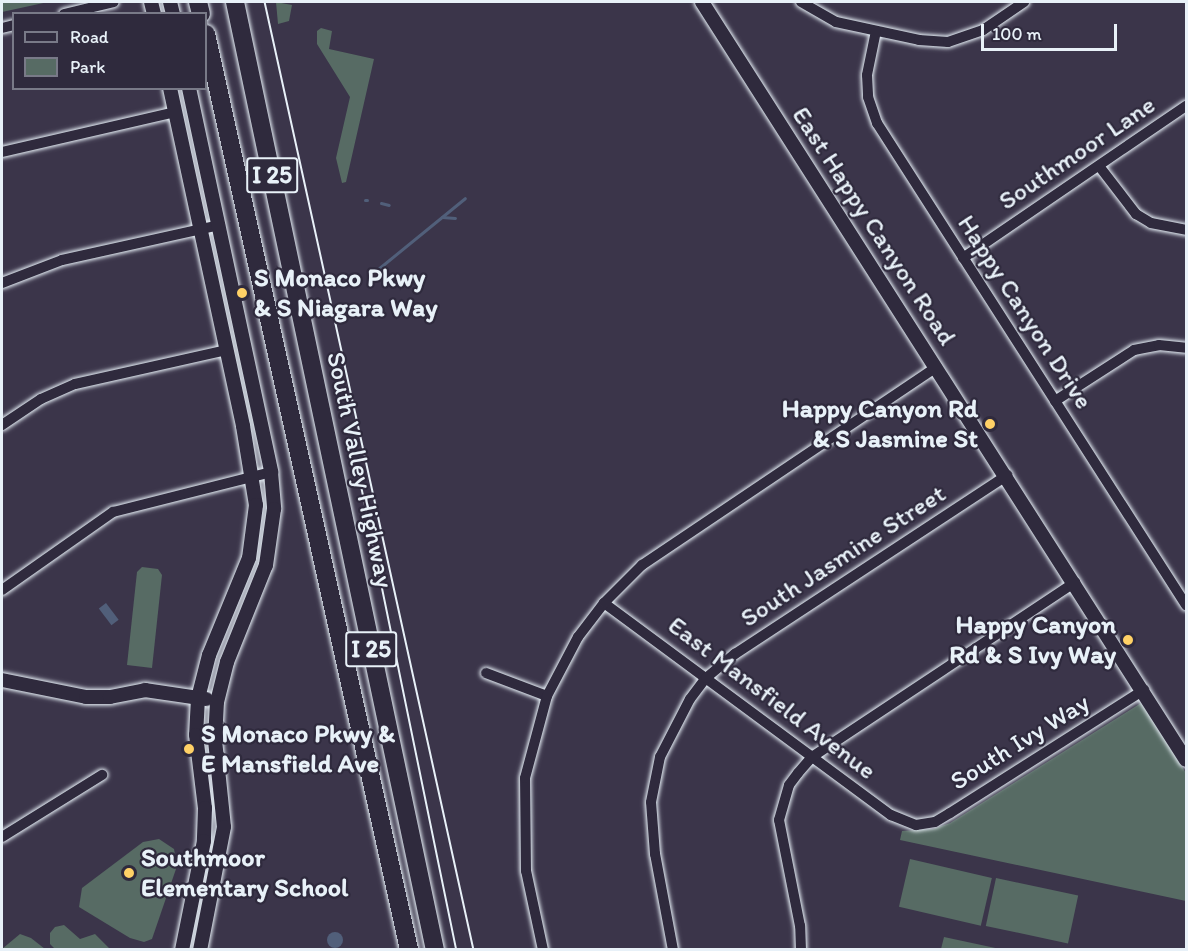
<!DOCTYPE html>
<style>
body{margin:0}
#map{position:relative;width:1188px;height:951px;overflow:hidden;background:#3b354a;font-family:Itim,sans-serif}
div>[style]{position:absolute}
.green>*{inset:0;background:#576b64;transform-origin:0 0}
.water>*{inset:0;background:#515f7a;transform-origin:0 0}
.round{border-radius:50%}
.stream>*{height:3px;margin:-1.5px;padding:0 1.5px;transform-origin:1.5px;border-radius:1.5px;background:#515f7a}
.roads{filter:drop-shadow(0 0 2px #e8f1f8) drop-shadow(0 0 2px #e8f1f8)}
.street>*{height:10px;margin:-5px;padding:0 5px;transform-origin:5px;border-radius:5px;background:#2f2a3d}
.secondary>*{height:14px;margin:-7px;padding:0 7px;transform-origin:7px;border-radius:7px;background:#2f2a3d}
.highway>*{height:18px;margin:-9px;padding:0 9px;transform-origin:9px;border-radius:9px;background:#2f2a3d}
.tram>*{height:1.5px;margin:-0.75px;padding:0 0.75px;transform-origin:0.75px;border-radius:0.75px;background:#e8f1f8}
.dots>*{width:16px;height:16px;translate:-50% -50%;box-sizing:border-box;border:3px solid #2f2a3d;border-radius:50%}
span{translate:-50% -50%;white-space:nowrap;text-align:center;line-height:1.15;-webkit-text-stroke:4.5px #2f2a3d;paint-order:stroke}
.shield-label span{padding:2px 4px;background:#2f2a3d;border:2px solid;border-radius:4px;-webkit-text-stroke-width:0}
.shield-label{font-size:24px;color:#e8f1f8;font-weight:700}
.street-label{font-size:26px;color:#e8f1f8}
.poi-label{font-size:26px;color:#e8f1f8;font-weight:700}
.left{translate:0 -50%;text-align:left}
.right{translate:-100% -50%;text-align:right}
.frame{position:absolute;inset:0;border:3px solid #e8f1f8;pointer-events:none}
.legend{position:absolute;left:12px;top:12px;width:195px;height:78px;box-sizing:border-box;background:#2f2a3d;border:2px solid #797a88;margin:0;padding:8px 10px;list-style:none;font-size:18px;color:#e8f1f8}
.legend li{display:flex;align-items:center;gap:12px;height:30px}
.legend b{width:30px;border:2px solid #797a88}
.scale{position:absolute;left:981px;top:24px;width:136px;height:27px;box-sizing:border-box;border:3px solid #e8f1f8;border-top:0;padding-left:8px;font-size:18px;line-height:21px;white-space:nowrap;color:#e8f1f8;-webkit-text-stroke:4px #2f2a3d;paint-order:stroke}
</style>
<div id="map">
<div class="green">
<div style="clip-path:polygon(2px 2px,48px 2px,2px 12px)"></div>
<div style="clip-path:polygon(276px 2px,292px 5px,289px 21px,278px 24px)"></div>
<div style="clip-path:polygon(321px 28px,332px 31px,329px 49px,374px 59px,346px 182px,342px 183px,336px 158px,350px 97px,317px 44px,317px 31px)"></div>
<div style="clip-path:polygon(142px 567px,158px 569px,162px 575px,152px 668px,127px 665px,137px 572px)"></div>
<div style="clip-path:polygon(1141px 703px,1186px 773px,1186px 901px,900px 840px,902px 831px,933px 829px,950px 823px)"></div>
<div style="clip-path:polygon(159px 839px,174px 849px,177px 866px,152px 939px,144px 942px,130px 938px,79px 907px,82px 888px,143px 842px)"></div>
<div style="left:910px;top:859px;width:84px;height:49px;rotate:13deg"></div>
<div style="left:996px;top:878px;width:84px;height:49px;rotate:12deg"></div>
<div style="clip-path:polygon(64px 925px,80px 939px,95px 934px,110px 949px,55px 949px,50px 944px,50px 933px,55px 927px)"></div>
<div style="clip-path:polygon(20px 934px,31px 938px,45px 949px,2px 949px)"></div>
<div style="clip-path:polygon(944px 937px,1000px 949px,941px 949px)"></div>
</div>
<div class="water">
<div style="left:106px;top:603px;width:21px;height:9px;rotate:53deg"></div>
<div class="round" style="left:327px;top:932px;width:16px;height:16px"></div>
</div>
<div class="stream">
<div style="left:365px;top:200px;width:2px"></div>
<div style="left:381px;top:203px;width:8px;rotate:14deg"></div>
<div style="left:442px;top:217px;width:13px;rotate:4deg"></div>
<div style="left:378px;top:269px;width:112px;rotate:-39.2deg"></div>
</div>
<div class="roads">
<div class="street">
<div style="left:801px;top:2px;width:40px;rotate:29.7deg"></div>
<div style="left:836px;top:22px;width:85px;rotate:12.2deg"></div>
<div style="left:919px;top:40px;width:29px;rotate:4deg"></div>
<div style="left:948px;top:42px;width:37px;rotate:-19deg"></div>
<div style="left:983px;top:30px;width:50px;rotate:-34.3deg"></div>
<div style="left:64px;top:14px;width:51px;rotate:-13.5deg"></div>
<div style="left:2px;top:28px;width:12px;rotate:-14deg"></div>
<div style="left:876px;top:31px;width:45px;rotate:101.6deg"></div>
<div style="left:867px;top:75px;width:22px;rotate:87deg"></div>
<div style="left:868px;top:97px;width:28px;rotate:71deg"></div>
<div style="left:877px;top:123px;width:573px;rotate:57.34deg"></div>
<div style="left:2px;top:152px;width:178px;rotate:-13deg"></div>
<div style="left:1099px;top:166px;width:61px;rotate:52.4deg"></div>
<div style="left:1136px;top:214px;width:17px;rotate:31deg"></div>
<div style="left:1151px;top:223px;width:36px;rotate:11deg"></div>
<div style="left:963px;top:258px;width:270px;rotate:-34.3deg"></div>
<div style="left:2px;top:283px;width:64px;rotate:-21deg"></div>
<div style="left:62px;top:260px;width:162px;rotate:-12.5deg"></div>
<div style="left:1055px;top:401px;width:94px;rotate:-32.8deg"></div>
<div style="left:1134px;top:350px;width:25px;rotate:-11deg"></div>
<div style="left:1159px;top:345px;width:27px;rotate:6deg"></div>
<div style="left:2px;top:425px;width:47px;rotate:-33.7deg"></div>
<div style="left:41px;top:399px;width:37px;rotate:-24deg"></div>
<div style="left:75px;top:384px;width:156px;rotate:-12.6deg"></div>
<div style="left:2px;top:590px;width:136px;rotate:-35.1deg"></div>
<div style="left:113px;top:512px;width:163px;rotate:-14.2deg"></div>
<div style="left:604px;top:603px;width:357px;rotate:36.5deg"></div>
<div style="left:891px;top:815px;width:27px;rotate:22deg"></div>
<div style="left:916px;top:825px;width:19px;rotate:-9deg"></div>
<div style="left:935px;top:822px;width:17px;rotate:-31deg"></div>
<div style="left:950px;top:813px;width:230px;rotate:-32.4deg"></div>
<div style="left:486px;top:673px;width:65px;rotate:20.7deg"></div>
<div style="left:2px;top:837px;width:118px;rotate:-31.8deg"></div>
<div style="left:543px;top:950px;width:81px;rotate:-102.1deg"></div>
<div style="left:526px;top:871px;width:93px;rotate:-90.6deg"></div>
<div style="left:525px;top:778px;width:85px;rotate:-75deg"></div>
<div style="left:547px;top:696px;width:67px;rotate:-62.3deg"></div>
<div style="left:578px;top:637px;width:43px;rotate:-52.6deg"></div>
<div style="left:604px;top:603px;width:54px;rotate:-45deg"></div>
<div style="left:642px;top:565px;width:355px;rotate:-33.9deg"></div>
<div style="left:673px;top:950px;width:98px;rotate:-100.6deg"></div>
<div style="left:655px;top:854px;width:52px;rotate:-94.4deg"></div>
<div style="left:651px;top:802px;width:46px;rotate:-78.7deg"></div>
<div style="left:660px;top:757px;width:65px;rotate:-62.7deg"></div>
<div style="left:690px;top:699px;width:26px;rotate:-53deg"></div>
<div style="left:706px;top:678px;width:38px;rotate:-40deg"></div>
<div style="left:735px;top:654px;width:326px;rotate:-33.3deg"></div>
<div style="left:801px;top:950px;width:24px;rotate:-92deg"></div>
<div style="left:800px;top:926px;width:108px;rotate:-101.2deg"></div>
<div style="left:779px;top:820px;width:36px;rotate:-74deg"></div>
<div style="left:789px;top:785px;width:15px;rotate:-53deg"></div>
<div style="left:798px;top:773px;width:21px;rotate:-49deg"></div>
<div style="left:812px;top:757px;width:316px;rotate:-33.6deg"></div>
</div>
<div class="secondary">
<div style="left:151px;top:2px;width:12px;rotate:76deg"></div>
<div style="left:170px;top:2px;width:12px;rotate:76deg"></div>
<div style="left:702px;top:2px;width:899px;rotate:57.44deg"></div>
<div style="left:170px;top:88px;width:346px;rotate:77.8deg"></div>
<div style="left:243px;top:426px;width:80px;rotate:80.7deg"></div>
<div style="left:256px;top:505px;width:53px;rotate:97.5deg"></div>
<div style="left:249px;top:558px;width:105px;rotate:112.4deg"></div>
<div style="left:209px;top:655px;width:44px;rotate:104.3deg"></div>
<div style="left:198px;top:698px;width:37px;rotate:93deg"></div>
<div style="left:196px;top:735px;width:74px;rotate:83deg"></div>
<div style="left:205px;top:808px;width:33px;rotate:92deg"></div>
<div style="left:204px;top:841px;width:111px;rotate:101.4deg"></div>
<div style="left:189px;top:88px;width:393px;rotate:77.9deg"></div>
<div style="left:271px;top:472px;width:37px;rotate:85deg"></div>
<div style="left:274px;top:509px;width:57px;rotate:98.1deg"></div>
<div style="left:266px;top:565px;width:105px;rotate:111.9deg"></div>
<div style="left:227px;top:662px;width:41px;rotate:104deg"></div>
<div style="left:217px;top:702px;width:38px;rotate:93deg"></div>
<div style="left:215px;top:740px;width:87px;rotate:84.1deg"></div>
<div style="left:224px;top:827px;width:125px;rotate:101deg"></div>
<div style="left:2px;top:680px;width:86px;rotate:11.4deg"></div>
<div style="left:86px;top:697px;width:24px"></div>
<div style="left:110px;top:697px;width:36px;rotate:-11deg"></div>
<div style="left:145px;top:690px;width:62px;rotate:8.4deg"></div>
</div>
<div class="highway">
<div style="left:198px;top:2px;width:12px;rotate:76deg"></div>
<div style="left:235px;top:2px;width:969px;rotate:78.09deg"></div>
<div style="left:206px;top:34px;width:938px;rotate:77.5deg"></div>
</div>
</div>
<div class="tram">
<div style="left:265px;top:2px;width:971px;rotate:77.57deg"></div>
<div style="left:359px;top:474px;width:486px;rotate:78.4deg"></div>
</div>
<div class="dots">
<div style="left:242px;top:293px;background:#ffd166"></div>
<div style="left:990px;top:424px;background:#ffd166"></div>
<div style="left:1128px;top:640px;background:#ffd166"></div>
<div style="left:189px;top:749px;background:#ffd166"></div>
<div style="left:129px;top:873px;background:#ffd166"></div>
</div>
<div class="shield-label">
<span style="left:272px;top:175px">I 25</span>
<span style="left:371px;top:649px">I 25</span>
</div>
<div class="street-label">
<span style="left:1077px;top:153px;rotate:-34deg">Southmoor Lane</span>
<span style="left:874px;top:226px;rotate:57deg">East Happy Canyon Road</span>
<span style="left:1025px;top:312px;rotate:57deg">Happy Canyon Drive</span>
<span style="left:360px;top:470px;rotate:78deg">South Valley Highway</span>
<span style="left:843px;top:556px;rotate:-33deg">South Jasmine Street</span>
<span style="left:772px;top:698px;rotate:37deg">East Mansfield Avenue</span>
<span style="left:1020px;top:742px;rotate:-32deg">South Ivy Way</span>
</div>
<div class="poi-label">
<span class="left" style="left:254px;top:293px">S Monaco Pkwy<br>&amp; S Niagara Way</span>
<span class="right" style="left:978px;top:424px">Happy Canyon Rd<br>&amp; S Jasmine St</span>
<span class="right" style="left:1116px;top:640px">Happy Canyon<br>Rd &amp; S Ivy Way</span>
<span class="left" style="left:201px;top:749px">S Monaco Pkwy &amp;<br>E Mansfield Ave</span>
<span class="left" style="left:141px;top:873px">Southmoor<br>Elementary School</span>
</div>
<div class="frame"></div>
<ul class="legend">
<li><b style="height:8px;background:#2f2a3d"></b>Road</li>
<li><b style="height:16px;background:#576b64"></b>Park</li>
</ul>
<div class="scale">100 m</div>
</div>
